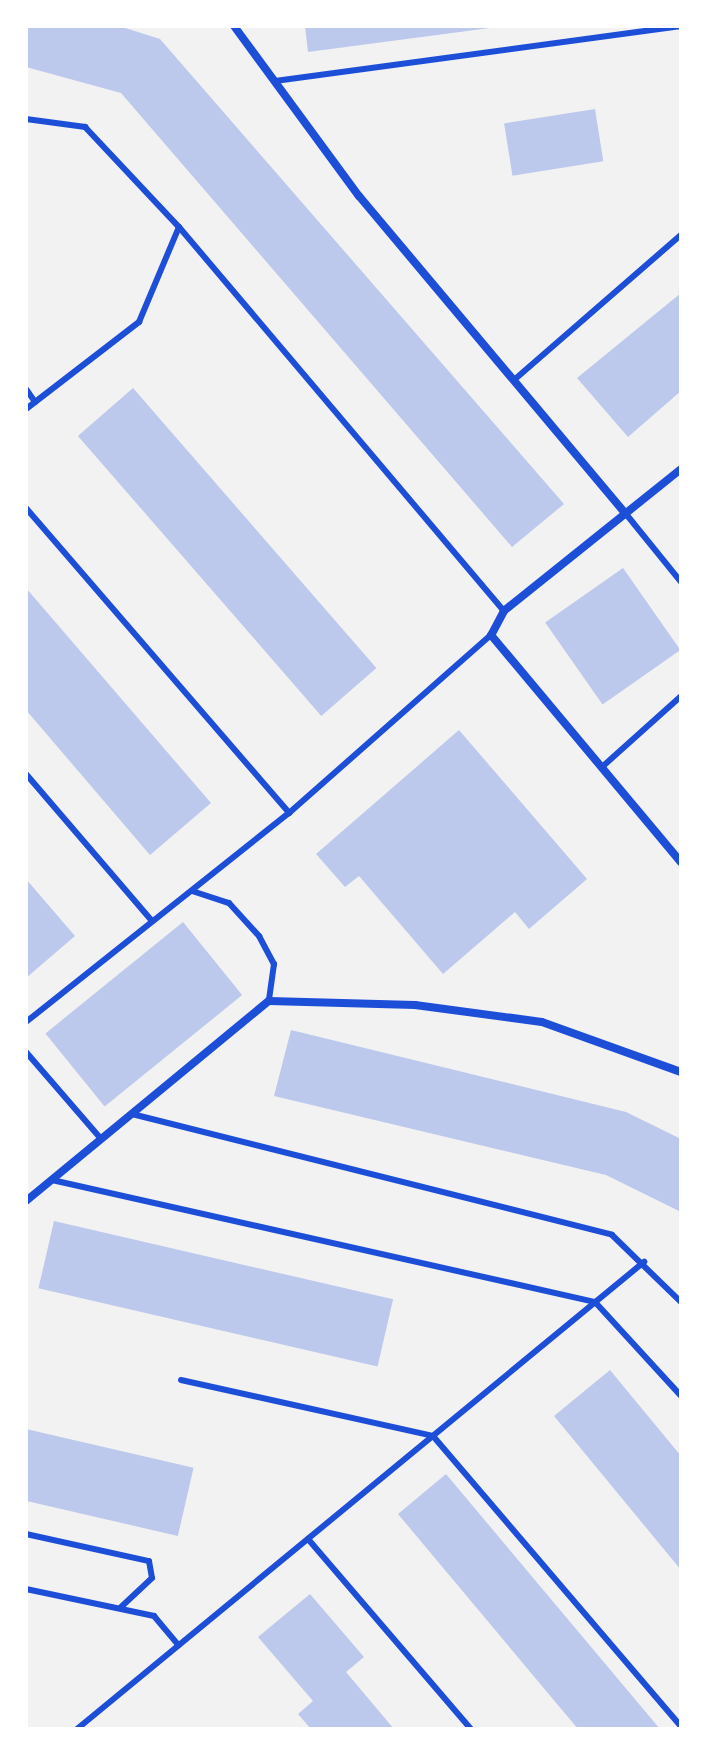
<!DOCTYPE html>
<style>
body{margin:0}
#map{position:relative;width:707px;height:1755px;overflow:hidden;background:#f2f2f2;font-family:Mulish,sans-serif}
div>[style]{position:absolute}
.building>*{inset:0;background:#bdc9ec;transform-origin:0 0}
.service>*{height:6px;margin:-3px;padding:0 3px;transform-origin:3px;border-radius:3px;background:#1d4ed8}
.minor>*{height:8px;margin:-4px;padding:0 4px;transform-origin:4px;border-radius:4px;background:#1d4ed8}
span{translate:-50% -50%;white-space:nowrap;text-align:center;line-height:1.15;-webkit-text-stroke:6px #fff;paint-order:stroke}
.frame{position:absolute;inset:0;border:28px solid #fff;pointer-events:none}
</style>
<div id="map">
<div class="building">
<div style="clip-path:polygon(26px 26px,119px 26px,160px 39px,564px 504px,512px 547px,121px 93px,26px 67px)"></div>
<div style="clip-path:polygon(305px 26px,489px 26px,490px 28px,308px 52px)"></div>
<div style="left:595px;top:109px;width:53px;height:92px;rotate:81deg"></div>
<div style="clip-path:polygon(681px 293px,681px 391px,628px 437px,577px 378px)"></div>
<div style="left:133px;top:388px;width:371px;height:73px;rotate:49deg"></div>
<div style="left:623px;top:568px;width:100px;height:95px;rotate:55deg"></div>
<div style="clip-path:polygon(26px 588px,211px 803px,150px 855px,26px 710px)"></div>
<div style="clip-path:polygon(459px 730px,587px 879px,529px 929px,515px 912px,443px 974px,359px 876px,345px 887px,316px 854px)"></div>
<div style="clip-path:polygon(26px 879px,75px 936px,26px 978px)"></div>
<div style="left:183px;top:922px;width:94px;height:177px;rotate:51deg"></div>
<div style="clip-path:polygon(291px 1030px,626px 1112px,681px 1139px,681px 1212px,606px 1175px,274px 1096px)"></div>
<div style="left:54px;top:1221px;width:348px;height:69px;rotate:13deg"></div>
<div style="clip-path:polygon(610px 1370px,681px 1456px,681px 1570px,554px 1416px)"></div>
<div style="left:26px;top:1429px;width:172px;height:70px;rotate:13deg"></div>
<div style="clip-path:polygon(446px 1474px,660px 1729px,578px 1729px,398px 1514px)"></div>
<div style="clip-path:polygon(310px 1594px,364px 1657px,346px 1672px,394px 1729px,311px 1729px,298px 1714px,313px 1701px,258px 1637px)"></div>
</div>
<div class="service">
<div style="left:275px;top:81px;width:410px;rotate:-7.7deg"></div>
<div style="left:26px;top:119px;width:60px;rotate:7.7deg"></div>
<div style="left:85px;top:127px;width:137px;rotate:46.8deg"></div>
<div style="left:179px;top:227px;width:503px;rotate:49.76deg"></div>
<div style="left:514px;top:380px;width:221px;rotate:-41deg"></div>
<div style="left:26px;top:389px;width:16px;rotate:55deg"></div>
<div style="left:26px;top:409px;width:143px;rotate:-37.6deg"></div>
<div style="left:139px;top:322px;width:103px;rotate:-67.2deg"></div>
<div style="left:26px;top:508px;width:403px;rotate:49.2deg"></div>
<div style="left:626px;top:514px;width:87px;rotate:51deg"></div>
<div style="left:602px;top:767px;width:106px;rotate:-41.9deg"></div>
<div style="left:26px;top:774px;width:192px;rotate:49.4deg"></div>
<div style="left:192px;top:891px;width:39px;rotate:18deg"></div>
<div style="left:229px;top:903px;width:45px;rotate:47.7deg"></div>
<div style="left:259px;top:936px;width:32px;rotate:62deg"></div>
<div style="left:274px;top:964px;width:37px;rotate:98deg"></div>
<div style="left:26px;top:1022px;width:336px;rotate:-38.5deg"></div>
<div style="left:289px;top:813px;width:269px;rotate:-41.4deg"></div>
<div style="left:26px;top:1052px;width:115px;rotate:49.2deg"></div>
<div style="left:132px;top:1114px;width:495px;rotate:14.1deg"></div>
<div style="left:612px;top:1235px;width:96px;rotate:44.2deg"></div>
<div style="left:52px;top:1180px;width:557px;rotate:12.66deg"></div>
<div style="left:595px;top:1302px;width:127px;rotate:47.5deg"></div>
<div style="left:181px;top:1380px;width:258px;rotate:12.5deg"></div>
<div style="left:433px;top:1436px;width:382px;rotate:49.5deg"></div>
<div style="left:26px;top:1534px;width:126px;rotate:12.4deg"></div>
<div style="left:149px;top:1561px;width:17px;rotate:80deg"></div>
<div style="left:152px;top:1578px;width:42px;rotate:136.9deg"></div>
<div style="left:308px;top:1539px;width:250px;rotate:49.4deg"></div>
<div style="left:26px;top:1589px;width:131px;rotate:11.9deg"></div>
<div style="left:154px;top:1616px;width:38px;rotate:50deg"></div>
<div style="left:77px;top:1729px;width:735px;rotate:-39.48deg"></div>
</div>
<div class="minor">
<div style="left:234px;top:26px;width:211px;rotate:53.7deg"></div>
<div style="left:359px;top:196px;width:415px;rotate:50deg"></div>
<div style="left:681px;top:469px;width:227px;rotate:141.3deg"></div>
<div style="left:504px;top:611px;width:27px;rotate:118deg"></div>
<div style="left:491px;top:635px;width:296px;rotate:50.1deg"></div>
<div style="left:26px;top:1201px;width:315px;rotate:-39.5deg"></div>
<div style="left:269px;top:1001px;width:146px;rotate:1.6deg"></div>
<div style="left:415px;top:1005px;width:128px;rotate:7.6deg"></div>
<div style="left:542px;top:1022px;width:148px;rotate:19.8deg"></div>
</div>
<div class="frame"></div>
</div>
